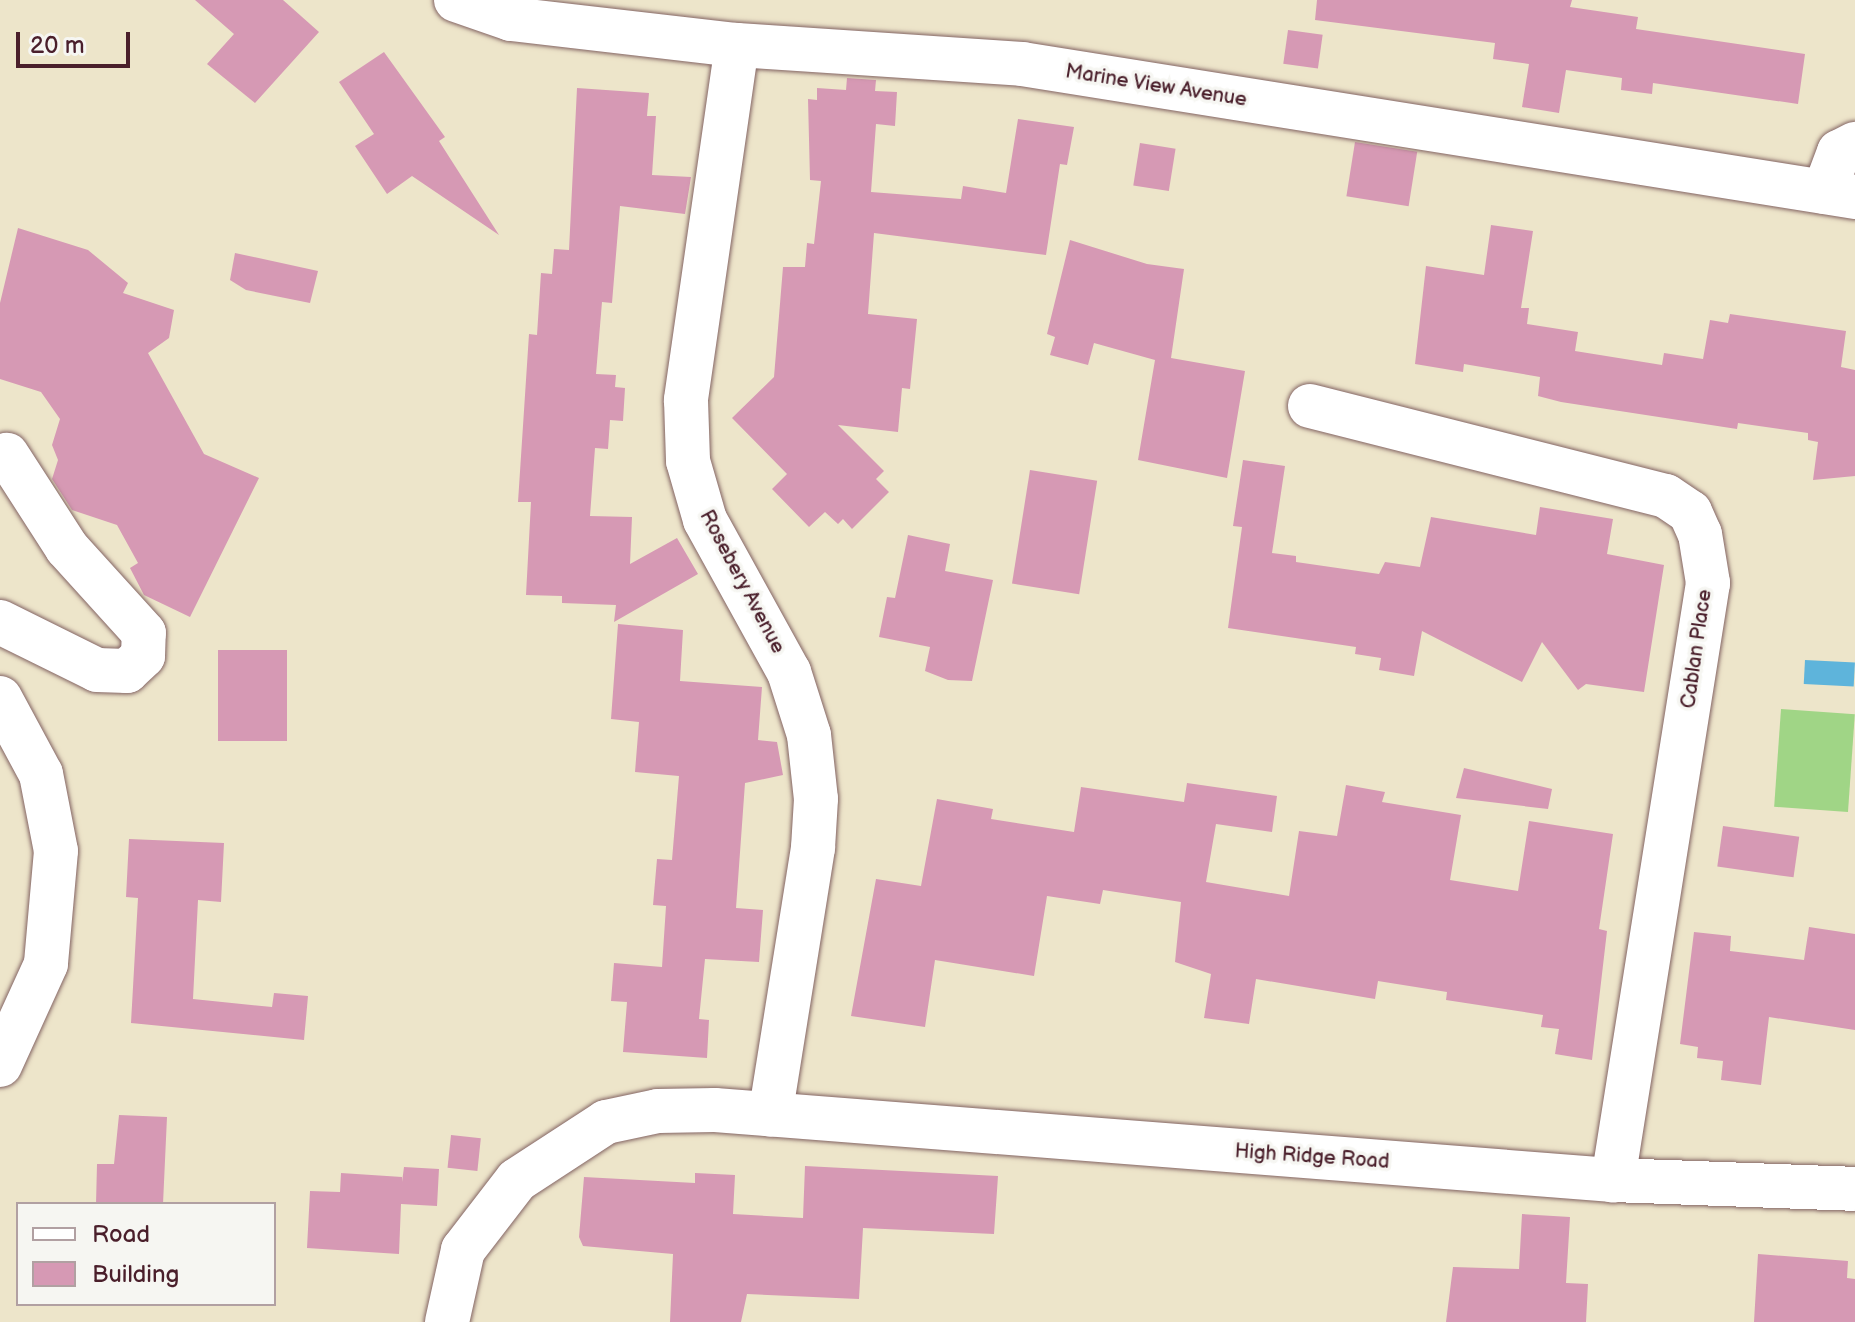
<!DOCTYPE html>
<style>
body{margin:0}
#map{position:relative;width:1855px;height:1322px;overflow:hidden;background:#ede5ca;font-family:"Balsamiq Sans",sans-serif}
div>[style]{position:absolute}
.green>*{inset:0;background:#a0d586;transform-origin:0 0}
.water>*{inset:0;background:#5eb4db;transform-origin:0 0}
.building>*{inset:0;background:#d699b4;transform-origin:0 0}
.roads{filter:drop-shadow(0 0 2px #836463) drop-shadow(0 0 2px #836463)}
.minor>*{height:44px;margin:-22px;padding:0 22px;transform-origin:22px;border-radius:22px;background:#fff}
span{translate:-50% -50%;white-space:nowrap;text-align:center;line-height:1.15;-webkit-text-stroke:7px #f6f6f2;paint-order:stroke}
.street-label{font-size:20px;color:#4a1f2b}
.legend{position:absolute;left:16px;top:1202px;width:260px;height:104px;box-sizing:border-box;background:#f6f6f2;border:2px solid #b1a0a2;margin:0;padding:10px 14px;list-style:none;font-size:24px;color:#4a1f2b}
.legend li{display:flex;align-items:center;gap:16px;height:40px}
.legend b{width:40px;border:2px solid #b1a0a2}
.scale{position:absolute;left:16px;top:32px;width:114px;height:36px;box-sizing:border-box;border:4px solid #4a1f2b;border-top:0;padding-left:10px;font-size:24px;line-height:28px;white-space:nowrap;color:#4a1f2b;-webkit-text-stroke:6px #f6f6f2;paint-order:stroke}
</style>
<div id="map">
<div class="green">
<div style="left:1781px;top:709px;width:74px;height:98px;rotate:4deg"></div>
</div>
<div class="water">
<div style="left:1805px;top:660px;width:50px;height:24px;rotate:3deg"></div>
</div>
<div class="building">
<div style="clip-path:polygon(195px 0,283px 0,319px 32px,255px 103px,207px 64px,234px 34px)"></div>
<div style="clip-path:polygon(1317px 0,1572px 0,1570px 7px,1638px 17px,1636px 29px,1805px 54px,1798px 104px,1653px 83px,1652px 94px,1621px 90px,1622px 78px,1566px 70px,1559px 113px,1522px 107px,1529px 64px,1493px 59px,1495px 43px,1315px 20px)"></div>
<div style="left:1288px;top:30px;width:35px;height:34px;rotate:8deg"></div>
<div style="clip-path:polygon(384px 52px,445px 137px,439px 141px,499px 235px,412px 176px,387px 194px,355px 146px,374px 134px,339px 82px)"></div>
<div style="clip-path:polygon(847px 78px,876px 80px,875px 91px,897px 92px,895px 126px,876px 124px,871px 192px,961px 199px,963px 186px,1006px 193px,1018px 119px,1074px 127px,1067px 165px,1060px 164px,1046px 255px,874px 233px,868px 314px,917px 319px,910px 389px,902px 388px,898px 432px,838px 425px,884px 471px,876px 479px,889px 492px,852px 529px,843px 519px,838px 524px,825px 512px,809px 527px,772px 489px,787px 474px,732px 418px,774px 377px,783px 267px,805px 267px,807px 243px,814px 244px,821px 181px,810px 180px,808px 99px,817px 100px,817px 88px,846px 90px)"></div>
<div style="clip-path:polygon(577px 88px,649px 93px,647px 116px,656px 116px,652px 175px,691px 177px,685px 214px,620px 206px,612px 303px,602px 302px,596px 374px,616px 375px,615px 387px,625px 388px,623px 421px,610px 420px,608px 449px,595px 448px,590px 516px,632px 517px,630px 564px,677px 538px,698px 574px,614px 622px,616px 605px,562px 603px,562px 596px,526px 595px,531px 502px,518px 502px,529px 334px,537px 335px,541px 273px,552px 274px,554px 249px,569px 250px)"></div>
<div style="left:1355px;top:142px;width:63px;height:55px;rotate:9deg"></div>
<div style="left:1140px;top:143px;width:36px;height:43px;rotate:9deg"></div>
<div style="clip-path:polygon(1491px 225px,1533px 231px,1521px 308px,1529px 308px,1527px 324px,1578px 332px,1575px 351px,1662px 365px,1664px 353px,1703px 359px,1710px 320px,1728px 323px,1730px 314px,1846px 331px,1841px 367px,1855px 370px,1855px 476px,1813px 480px,1818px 442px,1808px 440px,1808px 433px,1738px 423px,1737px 429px,1561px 402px,1538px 396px,1540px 377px,1464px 364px,1463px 372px,1415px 364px,1426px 266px,1484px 275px)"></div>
<div style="clip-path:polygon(18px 228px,88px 250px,128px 283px,123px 293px,174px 310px,169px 338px,148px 353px,204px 454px,259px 478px,190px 617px,144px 595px,130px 568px,138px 563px,117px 525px,72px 510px,52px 479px,58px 460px,52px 445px,60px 419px,41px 392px,0 379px,0 303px)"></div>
<div style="clip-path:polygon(1070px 240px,1147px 264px,1184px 269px,1171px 358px,1245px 371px,1227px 478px,1138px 460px,1155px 360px,1094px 343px,1088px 365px,1050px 355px,1055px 337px,1047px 334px)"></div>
<div style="clip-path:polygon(235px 253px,318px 271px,310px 303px,246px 290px,230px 280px)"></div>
<div style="clip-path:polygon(1243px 460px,1285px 466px,1272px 553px,1296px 556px,1296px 562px,1379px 574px,1385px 562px,1420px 567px,1431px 517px,1536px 535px,1540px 507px,1613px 519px,1607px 554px,1664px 565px,1644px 692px,1586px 684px,1578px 690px,1542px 642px,1522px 682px,1422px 631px,1414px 676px,1379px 670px,1381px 658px,1355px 654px,1356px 647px,1228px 628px,1242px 527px,1233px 526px)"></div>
<div style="left:1030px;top:470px;width:68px;height:115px;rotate:9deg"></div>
<div style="clip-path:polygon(908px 535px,950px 544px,945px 571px,993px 580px,972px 681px,948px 680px,925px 671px,930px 647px,879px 637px,887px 597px,895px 598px)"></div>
<div style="clip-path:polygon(618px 624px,683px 630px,680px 681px,762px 687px,758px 740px,777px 742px,783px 775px,745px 783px,736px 908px,763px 910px,759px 962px,705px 959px,699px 1019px,709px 1020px,707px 1058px,623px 1052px,627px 1002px,611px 1001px,614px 963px,662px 967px,666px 906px,653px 905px,657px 859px,672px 860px,679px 776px,635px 772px,639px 722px,611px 719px)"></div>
<div style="left:287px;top:650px;width:91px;height:69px;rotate:90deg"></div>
<div style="clip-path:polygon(1464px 768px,1552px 789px,1548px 809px,1456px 798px)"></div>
<div style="clip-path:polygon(1187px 783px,1277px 796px,1272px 832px,1216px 824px,1206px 882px,1289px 896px,1299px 831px,1337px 836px,1346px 785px,1385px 792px,1382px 802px,1461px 815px,1450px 880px,1518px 891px,1529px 821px,1613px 834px,1599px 929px,1607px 931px,1592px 1060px,1555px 1054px,1559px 1029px,1541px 1027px,1543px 1015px,1446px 1000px,1447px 992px,1378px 981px,1375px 999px,1256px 979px,1249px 1024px,1204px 1018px,1211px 974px,1175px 962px,1181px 902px,1103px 890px,1100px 904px,1047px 896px,1034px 976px,935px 960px,925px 1027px,851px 1016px,876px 879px,921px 886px,937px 799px,993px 809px,991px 819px,1074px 832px,1081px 787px,1184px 802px)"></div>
<div style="left:1723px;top:826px;width:77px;height:41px;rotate:8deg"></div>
<div style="clip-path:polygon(129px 839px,224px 843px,221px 902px,198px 900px,193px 999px,272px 1007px,274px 993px,308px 996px,304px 1040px,131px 1023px,138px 898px,126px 897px)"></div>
<div style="clip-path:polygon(1809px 927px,1855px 934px,1855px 1030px,1769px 1017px,1761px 1085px,1721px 1080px,1723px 1061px,1697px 1058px,1698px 1047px,1680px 1044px,1694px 932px,1731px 936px,1730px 951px,1804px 960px)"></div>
<div style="clip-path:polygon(119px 1115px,167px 1117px,163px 1204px,96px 1204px,97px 1164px,114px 1164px)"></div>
<div style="left:451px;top:1135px;width:30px;height:33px;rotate:6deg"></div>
<div style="clip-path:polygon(805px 1166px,998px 1176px,994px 1234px,863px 1228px,859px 1299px,747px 1294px,741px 1322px,670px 1322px,673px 1254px,583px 1246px,579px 1237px,584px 1177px,695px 1183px,695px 1173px,735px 1175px,733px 1214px,803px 1218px)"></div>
<div style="clip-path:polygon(404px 1167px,439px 1169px,437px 1206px,401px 1204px,399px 1254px,307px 1248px,310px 1191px,340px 1192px,341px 1173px,402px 1177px,402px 1182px)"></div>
<div style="clip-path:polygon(1522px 1214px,1570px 1217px,1566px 1283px,1588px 1284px,1586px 1322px,1446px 1322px,1453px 1267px,1519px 1269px)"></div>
<div style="clip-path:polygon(1758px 1254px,1848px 1261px,1847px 1278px,1855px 1279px,1855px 1322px,1754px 1322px)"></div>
</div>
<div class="roads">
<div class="minor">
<div style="left:456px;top:0;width:58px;rotate:19.1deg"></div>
<div style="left:511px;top:19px;width:227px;rotate:6.6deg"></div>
<div style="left:737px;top:45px;width:286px;rotate:3.8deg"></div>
<div style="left:1022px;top:64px;width:844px;rotate:9.07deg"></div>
<div style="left:737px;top:45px;width:359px;rotate:98.2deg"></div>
<div style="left:686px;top:400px;width:61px;rotate:88.1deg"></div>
<div style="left:688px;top:461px;width:61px;rotate:73.9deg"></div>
<div style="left:705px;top:520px;width:174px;rotate:61.1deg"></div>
<div style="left:789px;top:672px;width:66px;rotate:72.4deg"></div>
<div style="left:809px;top:735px;width:64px;rotate:83.8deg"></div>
<div style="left:816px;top:799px;width:49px;rotate:93.5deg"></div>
<div style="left:813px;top:848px;width:270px;rotate:99.1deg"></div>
<div style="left:1824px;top:192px;width:43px;rotate:-69.4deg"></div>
<div style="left:1839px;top:152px;width:18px;rotate:-27deg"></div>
<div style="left:1310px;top:406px;width:367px;rotate:14.2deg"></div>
<div style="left:1666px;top:496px;width:29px;rotate:34deg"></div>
<div style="left:1690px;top:512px;width:24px;rotate:66deg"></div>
<div style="left:1700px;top:534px;width:50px;rotate:80.7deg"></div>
<div style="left:1708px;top:583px;width:605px;rotate:99.04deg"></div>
<div style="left:0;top:622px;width:108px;rotate:26.3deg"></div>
<div style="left:97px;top:670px;width:30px;rotate:2deg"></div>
<div style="left:127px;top:671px;width:22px;rotate:-43deg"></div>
<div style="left:143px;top:656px;width:23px;rotate:-88deg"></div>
<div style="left:144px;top:633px;width:115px;rotate:-132.2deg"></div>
<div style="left:67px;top:548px;width:111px;rotate:-122.8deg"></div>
<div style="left:0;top:698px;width:86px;rotate:61.7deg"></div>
<div style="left:41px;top:774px;width:78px;rotate:79deg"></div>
<div style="left:56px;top:851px;width:113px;rotate:95.1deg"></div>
<div style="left:46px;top:964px;width:111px;rotate:114.5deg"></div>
<div style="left:447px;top:1322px;width:74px;rotate:-77.5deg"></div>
<div style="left:463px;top:1250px;width:88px;rotate:-52.4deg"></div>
<div style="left:517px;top:1180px;width:106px;rotate:-33.1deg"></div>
<div style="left:606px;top:1122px;width:53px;rotate:-11.9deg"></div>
<div style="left:658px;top:1111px;width:57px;rotate:-1deg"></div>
<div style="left:715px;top:1110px;width:901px;rotate:4.46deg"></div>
<div style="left:1613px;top:1180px;width:242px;rotate:2.1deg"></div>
</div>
</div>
<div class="street-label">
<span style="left:1156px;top:86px;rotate:9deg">Marine View Avenue</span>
<span style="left:742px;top:582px;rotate:62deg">Rosebery Avenue</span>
<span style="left:1697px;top:649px;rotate:-82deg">Cablan Place</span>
<span style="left:1312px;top:1157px;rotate:4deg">High Ridge Road</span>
</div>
<ul class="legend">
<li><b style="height:10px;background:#fff"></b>Road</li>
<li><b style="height:22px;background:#d699b4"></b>Building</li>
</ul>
<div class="scale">20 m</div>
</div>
